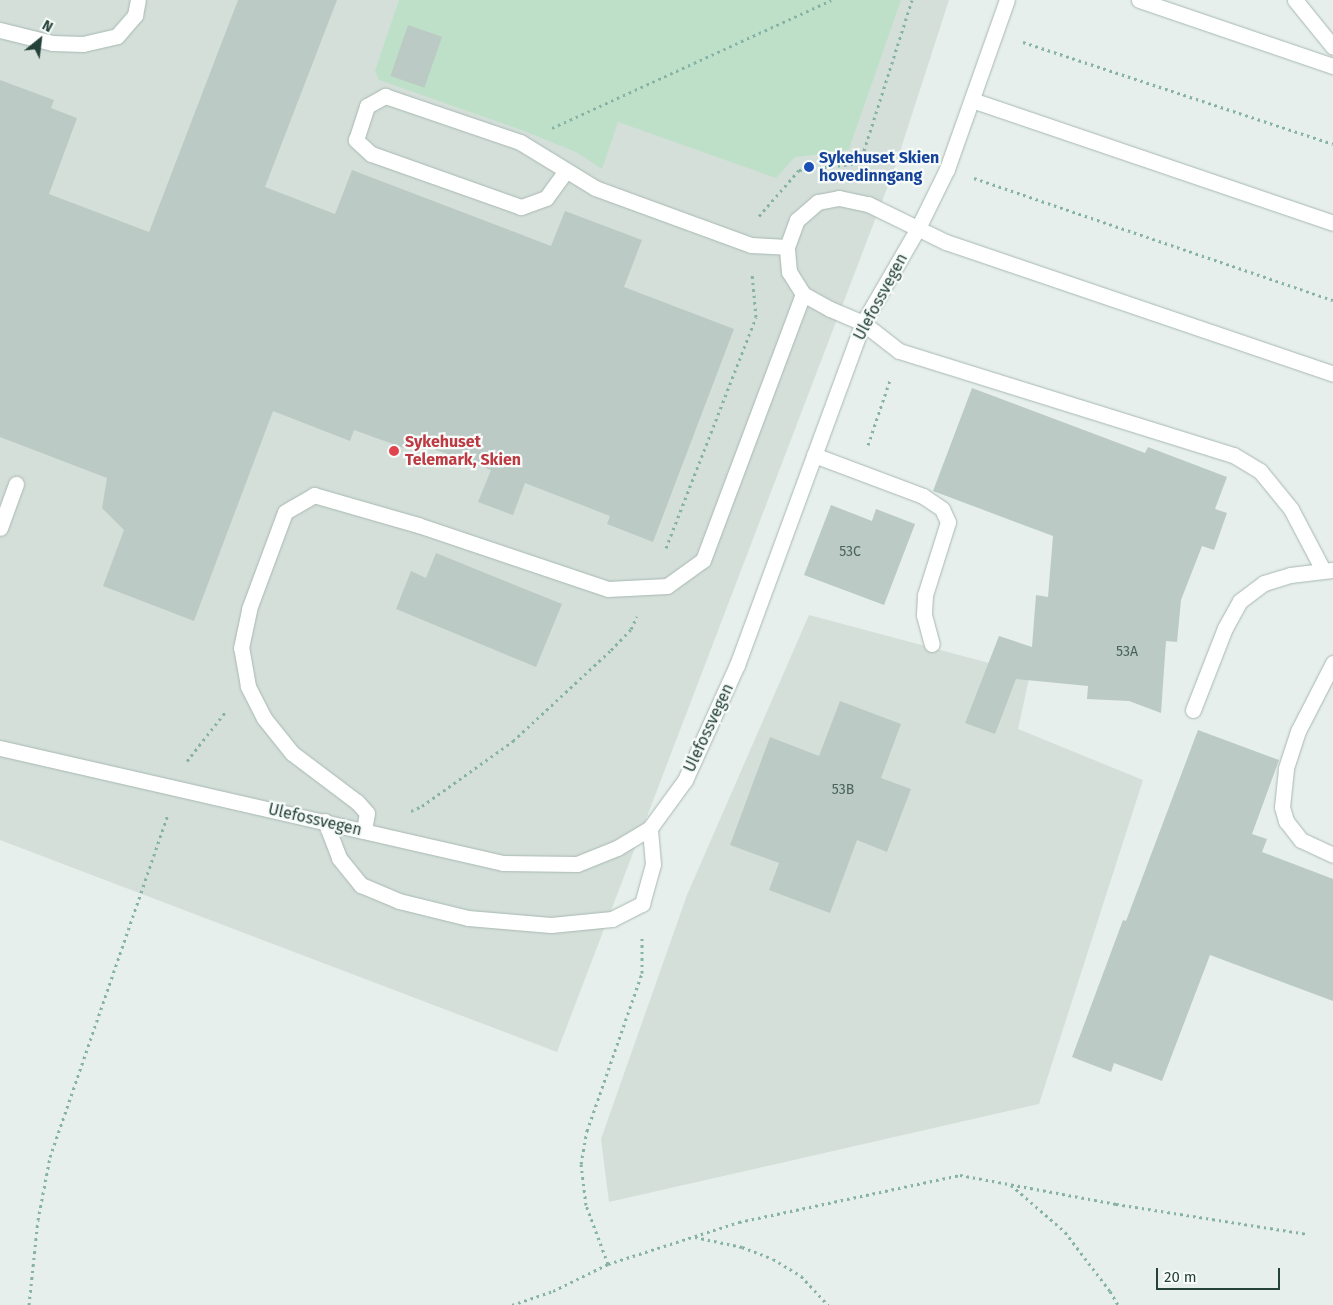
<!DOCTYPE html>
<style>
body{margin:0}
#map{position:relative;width:1333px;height:1305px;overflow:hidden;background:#e6efeb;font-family:"Fira Sans",sans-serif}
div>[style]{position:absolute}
.built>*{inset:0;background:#d4dfda}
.green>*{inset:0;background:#bfe0c8}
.building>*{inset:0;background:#bbcac4;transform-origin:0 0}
.path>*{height:3px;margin-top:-1.5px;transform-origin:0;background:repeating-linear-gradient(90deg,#86b3a5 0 2.5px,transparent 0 6.5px)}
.roads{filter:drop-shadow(0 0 1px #a8b8b2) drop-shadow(0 0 1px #a8b8b2)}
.service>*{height:15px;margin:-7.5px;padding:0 7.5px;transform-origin:7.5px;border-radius:7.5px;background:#fff}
.minor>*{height:15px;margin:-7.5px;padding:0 7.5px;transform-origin:7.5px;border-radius:7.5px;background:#fff}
.dots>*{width:14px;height:14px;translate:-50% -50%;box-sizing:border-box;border:2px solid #f7fbf9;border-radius:50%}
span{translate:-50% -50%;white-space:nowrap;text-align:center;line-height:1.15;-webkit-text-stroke:4.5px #f7fbf9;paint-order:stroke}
.number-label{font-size:14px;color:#4a645c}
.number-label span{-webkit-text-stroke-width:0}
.transit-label{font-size:16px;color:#164399;font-weight:700}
.left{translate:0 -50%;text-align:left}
.street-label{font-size:16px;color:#24423a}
.health-label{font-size:16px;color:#be3a42;font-weight:700}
.north{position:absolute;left:15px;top:15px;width:50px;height:50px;-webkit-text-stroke:4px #f7fbf9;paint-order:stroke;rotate:29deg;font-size:14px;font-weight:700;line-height:20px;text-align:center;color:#24423a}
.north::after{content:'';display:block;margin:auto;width:18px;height:22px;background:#24423a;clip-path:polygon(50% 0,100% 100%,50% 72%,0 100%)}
.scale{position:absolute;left:1156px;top:1268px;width:124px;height:22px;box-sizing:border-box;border:2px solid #24423a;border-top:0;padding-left:6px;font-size:15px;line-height:18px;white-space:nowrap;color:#24423a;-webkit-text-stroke:4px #f7fbf9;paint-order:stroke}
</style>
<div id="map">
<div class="built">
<div style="clip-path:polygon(0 0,949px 0,894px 170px,557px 1052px,0 840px)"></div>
<div style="clip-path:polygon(809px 615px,1030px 674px,1018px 729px,1143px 780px,1039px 1104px,609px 1202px,601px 1139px,687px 895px)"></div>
</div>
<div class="green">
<div style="clip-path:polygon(399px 0,901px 0,849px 149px,840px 152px,795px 157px,776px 178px,618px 122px,602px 169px,576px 152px,524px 131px,379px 80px,375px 71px)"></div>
</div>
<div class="building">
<div style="clip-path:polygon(238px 0,337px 0,265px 187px,335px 214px,352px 170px,551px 246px,565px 211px,642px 240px,624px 287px,734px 329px,653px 542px,607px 524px,610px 516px,525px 483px,513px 515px,478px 502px,491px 470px,406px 439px,404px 448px,354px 430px,350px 441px,273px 411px,194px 621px,103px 586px,124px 530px,102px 508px,107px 478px,0 437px,0 80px,54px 100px,51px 108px,77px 118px,49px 194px,149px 232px)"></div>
<div style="left:408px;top:25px;width:36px;height:54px;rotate:19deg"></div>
<div style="clip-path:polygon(972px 388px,1145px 453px,1148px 447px,1227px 477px,1215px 509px,1227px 513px,1214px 550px,1202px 546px,1181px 600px,1177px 642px,1166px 641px,1161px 713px,1129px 701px,1087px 699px,1088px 686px,1016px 679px,995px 734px,965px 723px,999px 636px,1032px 647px,1036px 595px,1048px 597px,1053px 536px,933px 491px)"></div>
<div style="clip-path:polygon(831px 505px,872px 521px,876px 509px,915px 524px,884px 605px,804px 575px)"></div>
<div style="clip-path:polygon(436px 553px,562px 604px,536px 667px,396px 609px,411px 571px,426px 578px)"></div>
<div style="clip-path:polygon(840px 701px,901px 724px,881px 778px,911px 789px,887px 852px,857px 840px,830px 913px,769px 890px,779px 863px,730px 845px,770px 737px,819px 756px)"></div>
<div style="clip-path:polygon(1198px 730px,1279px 760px,1252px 834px,1267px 839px,1262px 852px,1333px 879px,1333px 1001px,1210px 955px,1162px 1081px,1114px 1063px,1111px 1072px,1072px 1057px,1123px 920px,1126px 921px)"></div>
</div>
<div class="path">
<div style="left:1023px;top:42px;width:326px;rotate:18.2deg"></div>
<div style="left:552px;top:128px;width:307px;rotate:-24.6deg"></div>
<div style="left:974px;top:178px;width:379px;rotate:18.8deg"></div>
<div style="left:759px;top:216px;width:61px;rotate:-49deg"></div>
<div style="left:799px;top:170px;width:61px;rotate:-6.5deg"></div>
<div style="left:860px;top:163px;width:171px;rotate:-72.3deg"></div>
<div style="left:868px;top:445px;width:69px;rotate:-71.3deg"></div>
<div style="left:666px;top:548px;width:248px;rotate:-68.7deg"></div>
<div style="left:756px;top:317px;width:43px;rotate:-95.3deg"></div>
<div style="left:187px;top:761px;width:63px;rotate:-52deg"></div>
<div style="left:411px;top:811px;width:12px;rotate:-24deg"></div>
<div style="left:422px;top:806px;width:112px;rotate:-35.5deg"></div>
<div style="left:513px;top:741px;width:134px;rotate:-42.9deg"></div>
<div style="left:611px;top:650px;width:29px;rotate:-46deg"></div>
<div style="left:631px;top:629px;width:14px;rotate:-65deg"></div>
<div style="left:1011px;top:1185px;width:72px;rotate:41deg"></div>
<div style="left:1065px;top:1232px;width:74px;rotate:52.7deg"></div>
<div style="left:1110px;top:1291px;width:16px;rotate:60deg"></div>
<div style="left:695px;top:1237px;width:48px;rotate:12deg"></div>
<div style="left:742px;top:1247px;width:33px;rotate:21deg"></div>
<div style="left:773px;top:1259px;width:33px;rotate:31deg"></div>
<div style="left:801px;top:1276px;width:40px;rotate:47deg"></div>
<div style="left:608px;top:1264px;width:63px;rotate:-110.4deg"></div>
<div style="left:586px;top:1205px;width:41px;rotate:-97deg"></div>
<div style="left:581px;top:1164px;width:34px;rotate:-80deg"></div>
<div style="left:587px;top:1131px;width:167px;rotate:-70.8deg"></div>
<div style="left:642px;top:973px;width:36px;rotate:-90deg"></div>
<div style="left:29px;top:1305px;width:85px;rotate:-84deg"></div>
<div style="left:38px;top:1220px;width:64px;rotate:-79.2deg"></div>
<div style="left:50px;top:1157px;width:360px;rotate:-71deg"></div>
<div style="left:512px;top:1305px;width:43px;rotate:-18.9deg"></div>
<div style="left:553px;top:1291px;width:61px;rotate:-26.1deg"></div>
<div style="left:608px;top:1264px;width:138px;rotate:-17.8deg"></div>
<div style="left:739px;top:1222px;width:226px;rotate:-12deg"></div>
<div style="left:960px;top:1175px;width:159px;rotate:10.5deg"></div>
<div style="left:1116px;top:1204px;width:193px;rotate:8.9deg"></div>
</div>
<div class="roads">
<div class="service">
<div style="left:1139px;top:0;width:205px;rotate:18.8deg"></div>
<div style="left:1295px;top:0;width:60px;rotate:51deg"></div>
<div style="left:0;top:30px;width:54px;rotate:14deg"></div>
<div style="left:52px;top:43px;width:31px;rotate:2deg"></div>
<div style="left:83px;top:44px;width:35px;rotate:-13deg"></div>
<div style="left:117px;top:36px;width:28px;rotate:-49deg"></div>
<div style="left:135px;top:15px;width:15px;rotate:-79deg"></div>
<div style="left:972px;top:100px;width:381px;rotate:18.8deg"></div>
<div style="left:565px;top:172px;width:32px;rotate:126deg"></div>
<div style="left:546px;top:198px;width:27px;rotate:160deg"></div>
<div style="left:521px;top:207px;width:159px;rotate:-160.5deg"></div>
<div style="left:371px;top:154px;width:21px;rotate:-137deg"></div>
<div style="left:356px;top:140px;width:36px;rotate:-72deg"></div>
<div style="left:367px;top:106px;width:21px;rotate:-29deg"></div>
<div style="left:385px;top:96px;width:143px;rotate:18.8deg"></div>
<div style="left:520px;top:142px;width:88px;rotate:31.5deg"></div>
<div style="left:595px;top:188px;width:166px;rotate:20.1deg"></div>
<div style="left:751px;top:245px;width:36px;rotate:3deg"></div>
<div style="left:814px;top:455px;width:116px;rotate:20.6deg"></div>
<div style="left:923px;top:496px;width:23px;rotate:34deg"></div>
<div style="left:942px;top:509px;width:14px;rotate:65deg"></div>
<div style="left:948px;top:522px;width:77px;rotate:107.5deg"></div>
<div style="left:925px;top:595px;width:20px;rotate:93deg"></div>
<div style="left:924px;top:615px;width:30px;rotate:75deg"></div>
<div style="left:0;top:528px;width:47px;rotate:-70deg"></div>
<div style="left:1323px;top:570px;width:69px;rotate:-117.7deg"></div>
<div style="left:1291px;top:509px;width:49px;rotate:-129.2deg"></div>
<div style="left:1260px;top:471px;width:31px;rotate:-149deg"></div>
<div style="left:1233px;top:455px;width:350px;rotate:-162.7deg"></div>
<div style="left:899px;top:351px;width:46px;rotate:-142.1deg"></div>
<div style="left:863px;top:323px;width:36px;rotate:-157deg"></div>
<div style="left:830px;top:309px;width:31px;rotate:-151deg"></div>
<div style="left:803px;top:294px;width:26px;rotate:-122deg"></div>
<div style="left:789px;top:272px;width:25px;rotate:-95deg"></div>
<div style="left:787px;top:247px;width:29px;rotate:-70deg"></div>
<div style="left:797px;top:220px;width:28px;rotate:-41deg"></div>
<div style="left:818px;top:202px;width:21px;rotate:-11deg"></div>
<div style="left:839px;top:198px;width:30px;rotate:12deg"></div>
<div style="left:868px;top:204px;width:87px;rotate:26deg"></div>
<div style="left:946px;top:242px;width:409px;rotate:18.8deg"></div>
<div style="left:1333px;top:663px;width:76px;rotate:117.2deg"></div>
<div style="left:1298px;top:731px;width:40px;rotate:108deg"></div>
<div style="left:1286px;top:769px;width:38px;rotate:96deg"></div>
<div style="left:1282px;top:807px;width:15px;rotate:74deg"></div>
<div style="left:1286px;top:821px;width:24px;rotate:52deg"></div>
<div style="left:1301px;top:840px;width:35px;rotate:25deg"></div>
<div style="left:1193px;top:710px;width:88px;rotate:-68.7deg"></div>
<div style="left:1225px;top:628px;width:31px;rotate:-61deg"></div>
<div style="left:1240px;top:601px;width:30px;rotate:-37deg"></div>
<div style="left:1264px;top:583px;width:27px;rotate:-17deg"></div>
<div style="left:1290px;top:575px;width:42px;rotate:-6.8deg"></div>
<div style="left:325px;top:821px;width:40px;rotate:69deg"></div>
<div style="left:339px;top:858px;width:35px;rotate:51deg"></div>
<div style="left:361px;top:885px;width:41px;rotate:22.8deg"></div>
<div style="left:399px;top:901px;width:71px;rotate:13.8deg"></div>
<div style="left:468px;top:918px;width:83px;rotate:4.8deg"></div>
<div style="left:551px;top:925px;width:61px;rotate:-5.6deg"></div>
<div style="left:612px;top:919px;width:34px;rotate:-27deg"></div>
<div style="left:642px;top:904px;width:41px;rotate:-74.6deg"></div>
<div style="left:653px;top:864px;width:36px;rotate:-95deg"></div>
<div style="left:364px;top:831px;width:18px;rotate:-81deg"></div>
<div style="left:367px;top:813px;width:15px;rotate:-132deg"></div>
<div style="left:357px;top:802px;width:81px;rotate:-143deg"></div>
<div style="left:292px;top:753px;width:45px;rotate:-128.7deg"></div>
<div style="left:264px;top:718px;width:36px;rotate:-117deg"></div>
<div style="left:248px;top:686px;width:39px;rotate:-100deg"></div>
<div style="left:241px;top:648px;width:40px;rotate:-78deg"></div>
<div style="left:249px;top:609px;width:103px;rotate:-69.6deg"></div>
<div style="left:285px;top:512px;width:34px;rotate:-30deg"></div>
<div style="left:314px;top:495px;width:108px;rotate:16.1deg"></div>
<div style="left:418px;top:525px;width:200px;rotate:18.6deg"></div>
<div style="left:608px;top:589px;width:59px;rotate:-2.9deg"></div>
<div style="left:667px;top:586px;width:44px;rotate:-35.8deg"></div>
<div style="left:703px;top:560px;width:284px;rotate:-69.4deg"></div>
</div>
<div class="minor">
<div style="left:0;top:748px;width:516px;rotate:12.88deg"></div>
<div style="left:503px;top:863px;width:74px;rotate:0.8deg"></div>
<div style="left:577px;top:864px;width:43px;rotate:-21.8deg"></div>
<div style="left:617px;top:848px;width:39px;rotate:-31deg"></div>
<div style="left:650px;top:828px;width:59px;rotate:-53.9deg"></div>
<div style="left:685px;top:780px;width:126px;rotate:-65.7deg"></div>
<div style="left:737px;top:665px;width:364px;rotate:-69.8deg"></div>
<div style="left:863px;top:323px;width:108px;rotate:-59.9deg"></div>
<div style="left:917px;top:230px;width:68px;rotate:-63.8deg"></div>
<div style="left:947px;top:169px;width:179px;rotate:-70.5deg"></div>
</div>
</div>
<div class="dots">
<div style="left:809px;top:167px;background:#1a4fb4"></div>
<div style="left:394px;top:451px;background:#e0444e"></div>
</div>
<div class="number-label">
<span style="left:850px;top:552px">53C</span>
<span style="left:1127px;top:652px">53A</span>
<span style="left:843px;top:790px">53B</span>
</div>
<div class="transit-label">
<span class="left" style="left:819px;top:167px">Sykehuset Skien<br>hovedinngang</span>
</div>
<div class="street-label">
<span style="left:881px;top:297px;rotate:-62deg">Ulefossvegen</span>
<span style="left:709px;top:728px;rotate:-65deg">Ulefossvegen</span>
<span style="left:315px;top:820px;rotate:13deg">Ulefossvegen</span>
</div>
<div class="health-label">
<span class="left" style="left:405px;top:451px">Sykehuset<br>Telemark, Skien</span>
</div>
<div class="north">N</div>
<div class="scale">20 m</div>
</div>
